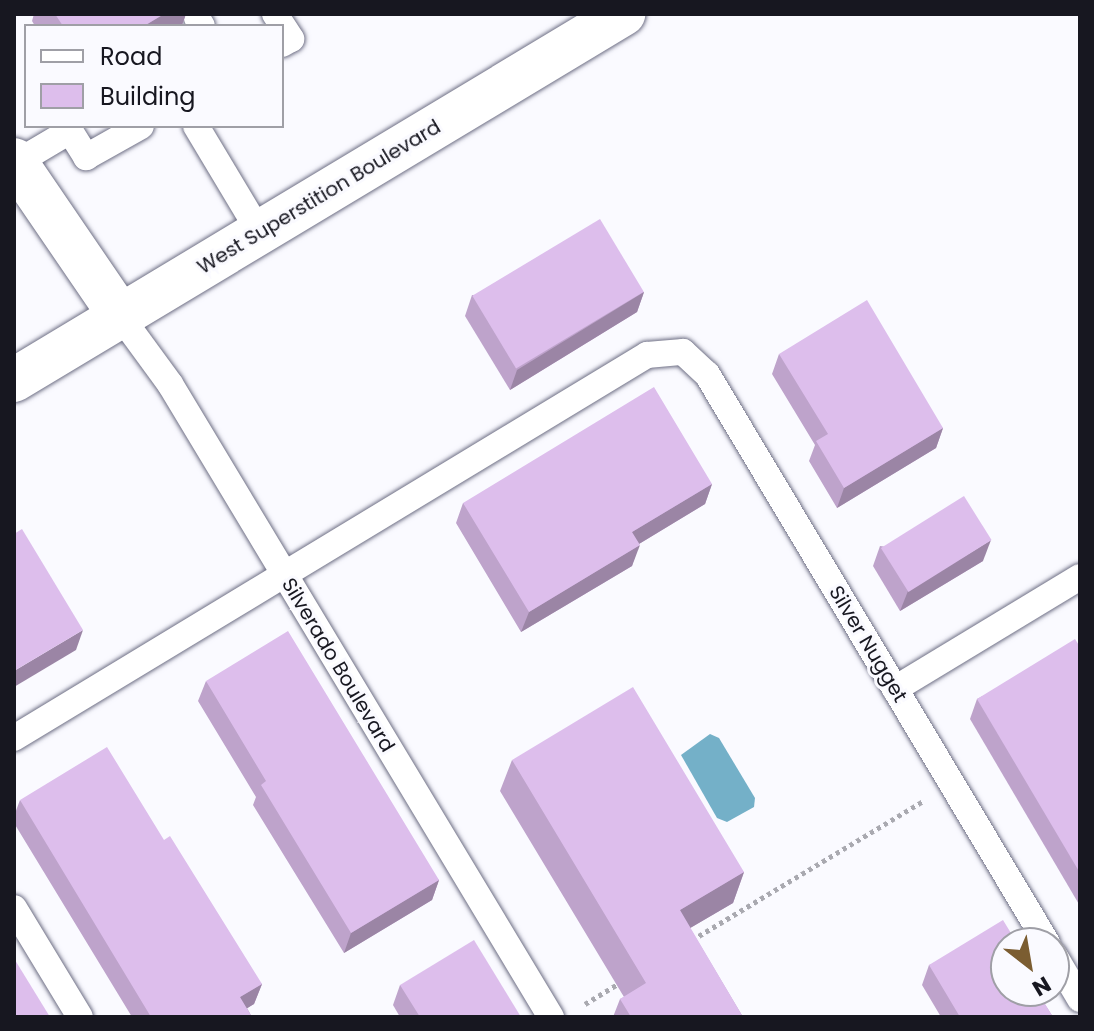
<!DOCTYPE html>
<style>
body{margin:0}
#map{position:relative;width:1094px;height:1031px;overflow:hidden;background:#fafaff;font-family:Poppins,sans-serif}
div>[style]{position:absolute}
.water>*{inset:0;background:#74b0c8}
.path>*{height:5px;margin-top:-2.5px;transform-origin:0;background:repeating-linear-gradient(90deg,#a9a9b0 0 4px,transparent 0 8px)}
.roads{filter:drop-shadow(0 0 2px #6e6f85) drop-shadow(0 0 2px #6e6f85)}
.service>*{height:26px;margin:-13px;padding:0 13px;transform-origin:13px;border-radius:13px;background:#fff}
.minor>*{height:44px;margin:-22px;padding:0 22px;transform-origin:22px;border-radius:22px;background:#fff}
.secondary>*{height:44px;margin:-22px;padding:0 22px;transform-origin:22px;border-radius:22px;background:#fff}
.wall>*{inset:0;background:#bea3cb}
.shaded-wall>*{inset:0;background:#9b85a5}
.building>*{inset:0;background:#ddbeec;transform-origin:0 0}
span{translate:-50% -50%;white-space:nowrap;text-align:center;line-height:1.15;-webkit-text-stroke:6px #fafaff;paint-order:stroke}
.street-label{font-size:20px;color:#171720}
.frame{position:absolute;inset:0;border:16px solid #171720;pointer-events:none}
.legend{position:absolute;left:24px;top:24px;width:260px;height:104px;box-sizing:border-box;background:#fafaff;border:2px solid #9f9fa6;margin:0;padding:10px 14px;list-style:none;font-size:24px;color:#171720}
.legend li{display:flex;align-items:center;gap:16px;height:40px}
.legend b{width:40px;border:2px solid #9f9fa6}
.north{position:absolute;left:990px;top:927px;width:80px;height:80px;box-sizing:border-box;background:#fafaff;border:2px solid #9f9fa6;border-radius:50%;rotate:149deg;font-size:22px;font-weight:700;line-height:32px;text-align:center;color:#171720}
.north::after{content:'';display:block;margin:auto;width:28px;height:36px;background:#7b5d31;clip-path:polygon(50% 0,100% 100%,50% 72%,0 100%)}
</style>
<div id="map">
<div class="water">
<div style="clip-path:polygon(710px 734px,719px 738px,755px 798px,754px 807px,727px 822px,717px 818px,681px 755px)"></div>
</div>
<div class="path">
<div style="left:692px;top:940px;width:270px;rotate:-31deg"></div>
<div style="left:585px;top:1004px;width:42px;rotate:-31.4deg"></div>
</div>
<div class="roads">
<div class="service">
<div style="left:275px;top:14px;width:30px;rotate:57deg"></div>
<div style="left:291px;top:39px;width:10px;rotate:151deg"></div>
<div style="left:197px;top:18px;width:9px;rotate:58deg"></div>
<div style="left:196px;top:126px;width:125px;rotate:59.1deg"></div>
<div style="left:16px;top:163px;width:63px;rotate:-30.7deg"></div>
<div style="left:70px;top:131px;width:31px;rotate:58deg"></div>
<div style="left:86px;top:157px;width:63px;rotate:-29.4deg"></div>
<div style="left:121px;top:317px;width:83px;rotate:53.8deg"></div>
<div style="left:170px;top:384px;width:739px;rotate:58.96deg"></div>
<div style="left:895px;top:689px;width:216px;rotate:-31.2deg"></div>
<div style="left:14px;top:738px;width:740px;rotate:-31.18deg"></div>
<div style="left:647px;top:355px;width:36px;rotate:-5deg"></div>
<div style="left:683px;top:352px;width:33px;rotate:43deg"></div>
<div style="left:707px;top:374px;width:663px;rotate:59.14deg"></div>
<div style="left:14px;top:908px;width:127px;rotate:58.8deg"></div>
<div style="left:1054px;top:955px;width:51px;rotate:59.4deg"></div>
</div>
<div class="minor">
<div style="left:14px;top:160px;width:190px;rotate:55.7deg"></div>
</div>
<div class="secondary">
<div style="left:14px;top:380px;width:711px;rotate:-31.01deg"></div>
</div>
</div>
<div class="wall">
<div style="clip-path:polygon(34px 14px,186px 14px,182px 25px,180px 26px,35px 26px,32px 21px)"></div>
<div style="clip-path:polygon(644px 292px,637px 312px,510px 390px,465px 316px,472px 295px)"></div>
<div style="clip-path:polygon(779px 354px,943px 428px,936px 448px,837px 508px,809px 461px,815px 445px,772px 374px)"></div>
<div style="clip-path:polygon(712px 484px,705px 504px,639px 544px,632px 566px,521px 632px,456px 523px,463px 503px)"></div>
<div style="clip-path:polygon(880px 546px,983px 561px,900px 611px,873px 566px)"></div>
<div style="clip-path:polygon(1080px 647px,1080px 906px,970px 719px,977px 699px)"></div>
<div style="clip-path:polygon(206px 681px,439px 880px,432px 900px,344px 953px,253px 805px,256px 797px,198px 701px)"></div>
<div style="clip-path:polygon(512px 760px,744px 872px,733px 903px,690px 928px,743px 1017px,613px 1017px,620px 999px,624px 997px,500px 791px)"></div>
<div style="clip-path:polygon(20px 800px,262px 984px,254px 1004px,247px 1008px,252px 1017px,132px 1017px,14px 823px,14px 816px)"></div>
<div style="clip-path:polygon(1006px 943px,1053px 1017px,941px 1017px,922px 985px,929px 965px)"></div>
<div style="clip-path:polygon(400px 985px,521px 1017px,400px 1017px,393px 1005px)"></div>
</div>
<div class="shaded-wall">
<div style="clip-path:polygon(164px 14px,186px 14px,182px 25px,180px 26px,144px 26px)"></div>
<div style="clip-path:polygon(644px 292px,637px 312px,510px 390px,517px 370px)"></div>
<div style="clip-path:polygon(943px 428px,936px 448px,837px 508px,844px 488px)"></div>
<div style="clip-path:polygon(712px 484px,705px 504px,624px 553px,632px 532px)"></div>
<div style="clip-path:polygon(991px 540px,983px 561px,900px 611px,908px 591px)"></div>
<div style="clip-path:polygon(640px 545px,632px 566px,521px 632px,529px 612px)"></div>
<div style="clip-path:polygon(83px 630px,76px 650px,14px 687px,14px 671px)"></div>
<div style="clip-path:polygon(744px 872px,733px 903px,668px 941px,680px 910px)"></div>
<div style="clip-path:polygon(439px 880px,432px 900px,344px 953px,351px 933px)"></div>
<div style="clip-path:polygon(262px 984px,254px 1004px,233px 1017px,240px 997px)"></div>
</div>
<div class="building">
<div style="clip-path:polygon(55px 14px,164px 14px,144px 26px,63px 26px)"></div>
<div style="left:600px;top:219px;width:85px;height:149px;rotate:59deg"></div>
<div style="clip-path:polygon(867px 300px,943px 428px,844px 488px,816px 441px,828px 434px,779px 354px)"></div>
<div style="clip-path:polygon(654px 387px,712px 484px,632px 532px,640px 545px,529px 612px,463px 503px)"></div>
<div style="left:964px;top:496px;width:52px;height:98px;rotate:58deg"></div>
<div style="clip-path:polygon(22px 529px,83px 630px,14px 671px,14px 534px)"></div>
<div style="clip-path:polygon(288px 631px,439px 880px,351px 933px,261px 785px,266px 781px,206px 681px)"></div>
<div style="clip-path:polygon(1075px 639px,1080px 647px,1080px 873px,977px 699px)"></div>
<div style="clip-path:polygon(633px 687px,744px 872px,680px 910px,743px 1017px,631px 1017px,620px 999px,646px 983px,512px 760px)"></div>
<div style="clip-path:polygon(107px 747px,164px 840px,170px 836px,262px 984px,240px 997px,252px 1017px,151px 1017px,20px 800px)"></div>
<div style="clip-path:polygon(1003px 920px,1017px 943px,1006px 943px,1006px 991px,1037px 991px,1053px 1017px,960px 1017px,929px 965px)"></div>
<div style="clip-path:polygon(474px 940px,521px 1017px,420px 1017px,400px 985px)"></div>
<div style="clip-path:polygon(15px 960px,50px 1017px,14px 1017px,14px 961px)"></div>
</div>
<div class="street-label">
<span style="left:319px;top:197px;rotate:-31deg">West Superstition Boulevard</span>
<span style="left:868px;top:644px;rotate:59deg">Silver Nugget</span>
<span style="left:338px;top:665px;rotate:59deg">Silverado Boulevard</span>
</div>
<div class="frame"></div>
<ul class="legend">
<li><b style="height:10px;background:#fff"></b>Road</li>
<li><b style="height:22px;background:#ddbeec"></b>Building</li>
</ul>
<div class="north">N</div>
</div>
